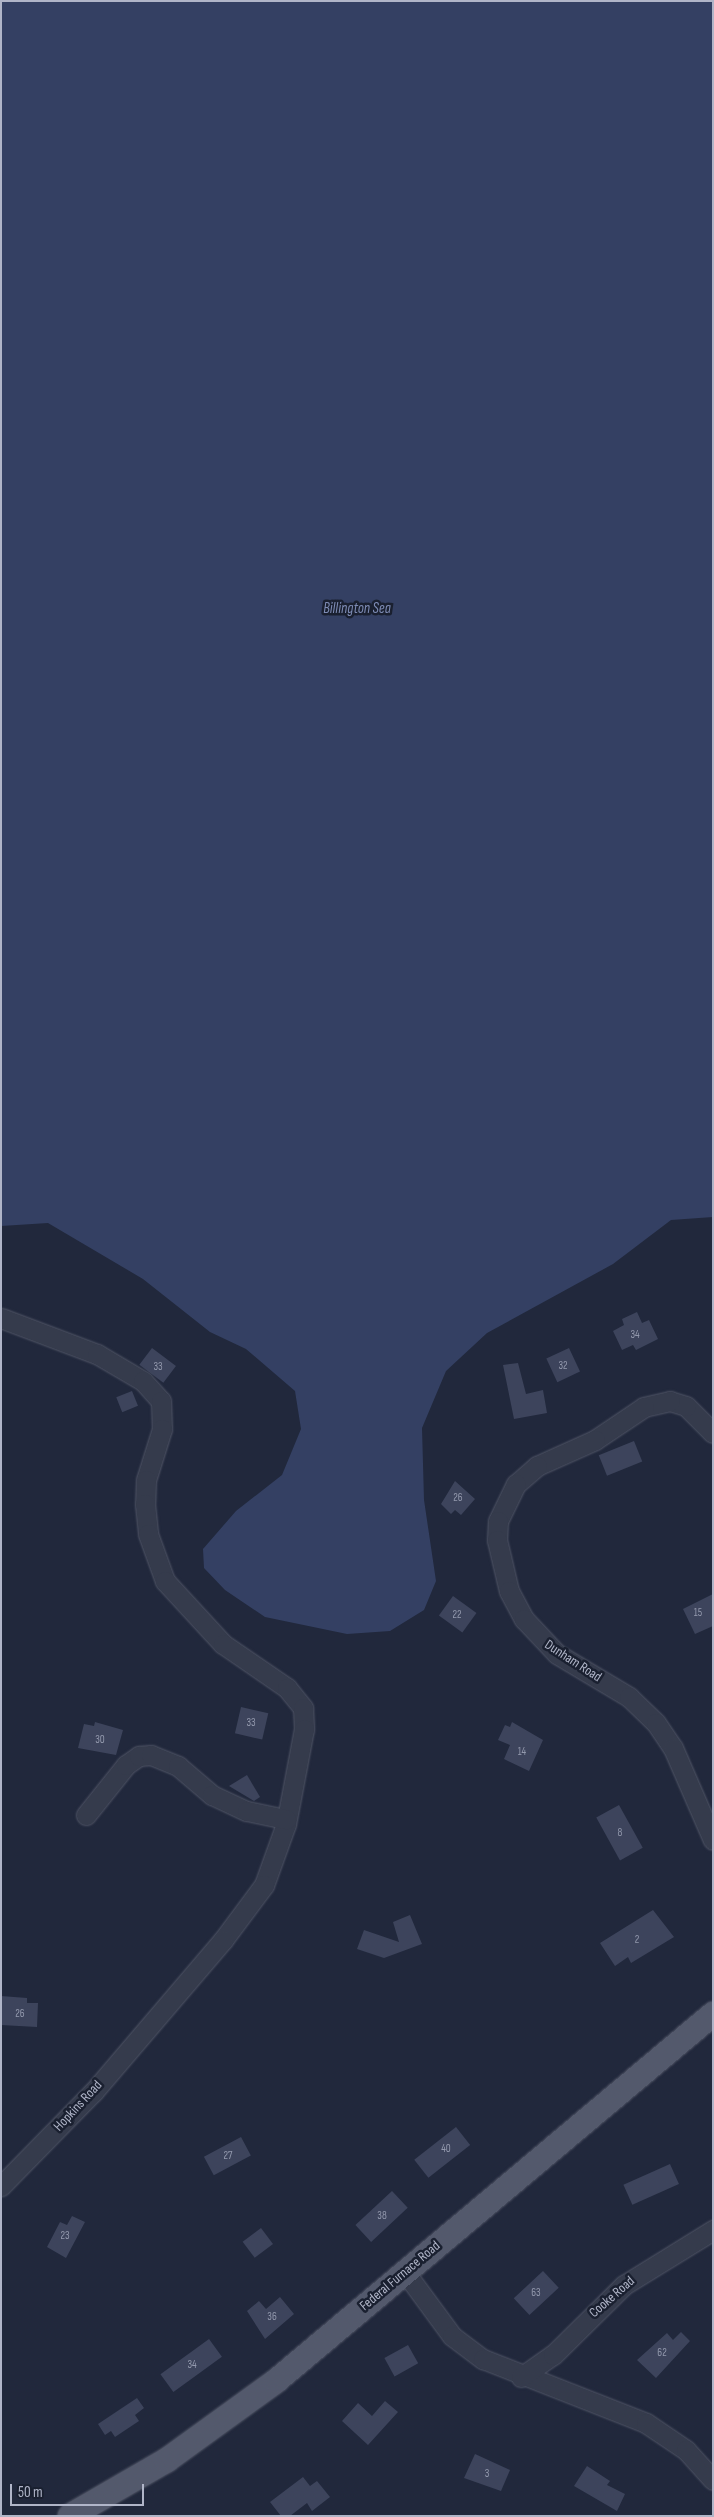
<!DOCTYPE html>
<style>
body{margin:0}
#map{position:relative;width:714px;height:2517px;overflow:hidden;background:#21283c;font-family:"Sofia Sans Condensed",sans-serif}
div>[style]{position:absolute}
.water>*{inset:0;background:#344063}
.building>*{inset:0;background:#3d445c;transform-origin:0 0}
.roads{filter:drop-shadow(0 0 1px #505566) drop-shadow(0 0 1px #505566)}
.minor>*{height:19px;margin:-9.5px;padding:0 9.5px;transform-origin:9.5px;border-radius:9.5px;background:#353b4c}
.major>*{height:24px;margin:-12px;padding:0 12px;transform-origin:12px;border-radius:12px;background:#53596c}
span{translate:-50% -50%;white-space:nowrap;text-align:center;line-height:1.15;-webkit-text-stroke:5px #1a2030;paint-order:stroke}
.number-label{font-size:11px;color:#9399ad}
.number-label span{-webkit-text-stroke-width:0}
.street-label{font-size:14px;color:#b0b5c8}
.water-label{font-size:15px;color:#7e8cb5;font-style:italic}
.frame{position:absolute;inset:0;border:2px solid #b0b5c8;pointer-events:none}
.scale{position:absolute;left:10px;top:2484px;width:134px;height:22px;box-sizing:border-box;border:2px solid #b0b5c8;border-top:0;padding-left:6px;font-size:15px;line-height:18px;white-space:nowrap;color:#b0b5c8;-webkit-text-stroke:4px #1a2030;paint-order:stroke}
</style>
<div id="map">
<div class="water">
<div style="clip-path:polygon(1px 1px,713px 1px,713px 1217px,671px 1220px,613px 1264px,487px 1333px,446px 1371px,422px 1428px,424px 1500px,436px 1581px,424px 1610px,390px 1631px,347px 1634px,265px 1617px,225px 1590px,204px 1568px,203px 1549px,236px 1511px,282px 1475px,301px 1429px,295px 1391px,246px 1349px,210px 1332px,143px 1279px,48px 1223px,1px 1226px)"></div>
</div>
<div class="building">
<div style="clip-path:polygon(637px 1312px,642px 1323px,649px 1320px,658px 1339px,636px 1350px,633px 1345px,622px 1350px,613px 1331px,624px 1325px,622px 1319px)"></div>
<div style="left:152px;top:1348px;width:30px;height:21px;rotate:37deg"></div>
<div style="left:569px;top:1348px;width:26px;height:25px;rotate:65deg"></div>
<div style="clip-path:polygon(518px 1363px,526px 1394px,543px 1390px,547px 1413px,514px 1419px,503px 1365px)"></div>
<div style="left:132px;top:1391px;width:16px;height:17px;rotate:68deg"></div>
<div style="left:634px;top:1441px;width:22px;height:38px;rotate:68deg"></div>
<div style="clip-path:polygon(455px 1481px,475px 1499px,461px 1515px,455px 1510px,451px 1514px,441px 1504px)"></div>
<div style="clip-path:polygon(713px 1594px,713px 1626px,695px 1634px,683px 1609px)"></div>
<div style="left:453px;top:1596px;width:29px;height:24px;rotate:36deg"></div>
<div style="left:241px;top:1707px;width:28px;height:27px;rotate:13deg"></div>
<div style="clip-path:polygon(95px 1722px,123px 1730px,116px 1755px,78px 1748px,84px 1724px,94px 1726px)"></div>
<div style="clip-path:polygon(512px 1722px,543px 1740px,529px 1771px,504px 1759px,510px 1745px,498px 1740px,505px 1725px,510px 1727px)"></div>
<div style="clip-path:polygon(247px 1775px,260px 1797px,254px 1801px,229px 1786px)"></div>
<div style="left:619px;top:1805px;width:49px;height:26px;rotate:61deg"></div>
<div style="clip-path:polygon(653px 1910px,674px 1937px,631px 1963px,628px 1957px,615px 1966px,600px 1943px)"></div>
<div style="clip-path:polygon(410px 1915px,422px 1944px,384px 1958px,357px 1949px,364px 1930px,399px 1942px,393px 1922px)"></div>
<div style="clip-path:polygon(1px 1996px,27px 1998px,27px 2003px,38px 2003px,37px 2027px,1px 2025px)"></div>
<div style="left:456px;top:2127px;width:23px;height:53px;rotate:52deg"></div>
<div style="left:241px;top:2137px;width:21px;height:42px;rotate:62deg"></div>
<div style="left:670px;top:2164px;width:22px;height:51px;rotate:66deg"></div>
<div style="left:392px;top:2191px;width:23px;height:50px;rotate:47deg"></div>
<div style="clip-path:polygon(72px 2216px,85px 2222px,66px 2258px,47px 2247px,60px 2222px,67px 2225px)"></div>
<div style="left:261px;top:2228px;width:20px;height:23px;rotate:53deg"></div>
<div style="left:543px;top:2271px;width:23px;height:40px;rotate:47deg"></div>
<div style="clip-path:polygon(280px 2297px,294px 2314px,265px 2339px,247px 2311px,259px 2301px,266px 2309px)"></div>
<div style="clip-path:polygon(681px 2332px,690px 2341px,656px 2378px,637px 2360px,667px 2333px,673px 2340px)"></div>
<div style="left:209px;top:2339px;width:22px;height:60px;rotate:54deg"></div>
<div style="left:408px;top:2345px;width:21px;height:27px;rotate:61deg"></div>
<div style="clip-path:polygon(137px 2398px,144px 2408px,135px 2415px,139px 2421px,115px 2437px,111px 2431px,105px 2435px,98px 2424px)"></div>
<div style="clip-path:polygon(385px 2401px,398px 2412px,368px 2445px,342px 2421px,358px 2403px,372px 2416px)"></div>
<div style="clip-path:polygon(475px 2454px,510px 2470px,501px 2491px,464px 2478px)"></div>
<div style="clip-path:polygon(587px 2466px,610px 2481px,607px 2485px,625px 2494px,617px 2511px,574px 2486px)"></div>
<div style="clip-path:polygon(303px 2477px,310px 2486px,317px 2481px,330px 2497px,312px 2511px,307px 2503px,290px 2516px,281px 2516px,270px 2502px)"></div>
</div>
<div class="roads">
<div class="minor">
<div style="left:1px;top:1318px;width:103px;rotate:20.6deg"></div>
<div style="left:97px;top:1354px;width:53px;rotate:30.4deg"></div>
<div style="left:143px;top:1381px;width:27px;rotate:48deg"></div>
<div style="left:161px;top:1401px;width:28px;rotate:88deg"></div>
<div style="left:162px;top:1429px;width:53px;rotate:107.4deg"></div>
<div style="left:146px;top:1480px;width:24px;rotate:92deg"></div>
<div style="left:145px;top:1504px;width:30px;rotate:84deg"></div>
<div style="left:148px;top:1534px;width:50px;rotate:70.1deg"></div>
<div style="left:165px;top:1581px;width:86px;rotate:47.4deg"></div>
<div style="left:223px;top:1644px;width:78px;rotate:34.5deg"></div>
<div style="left:287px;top:1688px;width:26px;rotate:51deg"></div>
<div style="left:303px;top:1708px;width:21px;rotate:87deg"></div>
<div style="left:304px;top:1729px;width:97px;rotate:100.7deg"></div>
<div style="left:286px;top:1824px;width:65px;rotate:109.8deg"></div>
<div style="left:264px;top:1885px;width:69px;rotate:126.7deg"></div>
<div style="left:223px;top:1940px;width:200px;rotate:130.5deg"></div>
<div style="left:93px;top:2092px;width:132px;rotate:134.4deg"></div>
<div style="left:713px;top:1433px;width:38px;rotate:-135deg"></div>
<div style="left:686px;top:1406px;width:17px;rotate:-163deg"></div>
<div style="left:670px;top:1401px;width:27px;rotate:167deg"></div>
<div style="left:644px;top:1407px;width:59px;rotate:146deg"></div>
<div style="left:595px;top:1440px;width:64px;rotate:155.9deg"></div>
<div style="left:537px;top:1466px;width:28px;rotate:139deg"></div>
<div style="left:516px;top:1484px;width:41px;rotate:115.9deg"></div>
<div style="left:498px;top:1521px;width:19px;rotate:93deg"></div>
<div style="left:497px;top:1540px;width:52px;rotate:76.8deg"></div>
<div style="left:509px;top:1591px;width:32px;rotate:62deg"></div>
<div style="left:524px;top:1619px;width:48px;rotate:46.7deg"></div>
<div style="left:557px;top:1654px;width:84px;rotate:30.8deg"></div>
<div style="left:629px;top:1697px;width:37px;rotate:44deg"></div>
<div style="left:656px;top:1723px;width:30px;rotate:56deg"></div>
<div style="left:673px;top:1748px;width:100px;rotate:66.5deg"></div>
<div style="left:86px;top:1815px;width:64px;rotate:-51.3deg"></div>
<div style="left:126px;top:1765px;width:16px;rotate:-35deg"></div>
<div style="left:139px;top:1756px;width:12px;rotate:-5deg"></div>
<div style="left:151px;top:1755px;width:29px;rotate:22deg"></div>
<div style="left:178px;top:1766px;width:45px;rotate:40.5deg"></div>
<div style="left:212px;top:1795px;width:38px;rotate:25deg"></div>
<div style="left:247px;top:1811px;width:40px;rotate:12deg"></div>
<div style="left:405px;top:2272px;width:79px;rotate:53.7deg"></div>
<div style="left:452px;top:2336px;width:39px;rotate:37deg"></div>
<div style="left:483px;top:2359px;width:175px;rotate:21.4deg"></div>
<div style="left:646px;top:2423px;width:48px;rotate:34deg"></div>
<div style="left:686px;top:2450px;width:40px;rotate:48deg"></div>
<div style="left:521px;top:2377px;width:39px;rotate:-35deg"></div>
<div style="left:553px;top:2355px;width:100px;rotate:-44.6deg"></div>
<div style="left:624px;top:2285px;width:105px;rotate:-31.7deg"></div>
</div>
<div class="major">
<div style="left:70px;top:2516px;width:112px;rotate:-30deg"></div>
<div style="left:167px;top:2460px;width:135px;rotate:-35.9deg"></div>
<div style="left:276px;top:2381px;width:571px;rotate:-40.02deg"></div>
</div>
</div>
<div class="number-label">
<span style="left:635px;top:1335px">34</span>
<span style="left:563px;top:1366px">32</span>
<span style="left:158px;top:1367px">33</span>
<span style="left:458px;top:1498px">26</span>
<span style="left:698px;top:1613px">15</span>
<span style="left:457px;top:1615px">22</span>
<span style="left:251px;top:1723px">33</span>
<span style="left:100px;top:1740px">30</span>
<span style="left:522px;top:1752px">14</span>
<span style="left:620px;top:1833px">8</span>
<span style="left:637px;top:1940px">2</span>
<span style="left:20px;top:2014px">26</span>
<span style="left:446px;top:2149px">40</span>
<span style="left:228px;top:2156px">27</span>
<span style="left:382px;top:2216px">38</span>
<span style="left:65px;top:2236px">23</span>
<span style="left:536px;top:2293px">63</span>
<span style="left:272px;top:2317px">36</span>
<span style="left:662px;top:2353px">62</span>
<span style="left:192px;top:2365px">34</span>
<span style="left:487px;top:2474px">3</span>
</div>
<div class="street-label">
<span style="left:573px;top:1661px;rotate:33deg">Dunham Road</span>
<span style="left:78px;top:2106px;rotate:-47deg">Hopkins Road</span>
<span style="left:400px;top:2276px;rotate:-40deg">Federal Furnace Road</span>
<span style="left:612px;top:2297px;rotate:-41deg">Cooke Road</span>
</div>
<div class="water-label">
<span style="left:357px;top:609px">Billington Sea</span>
</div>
<div class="frame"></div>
<div class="scale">50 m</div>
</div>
